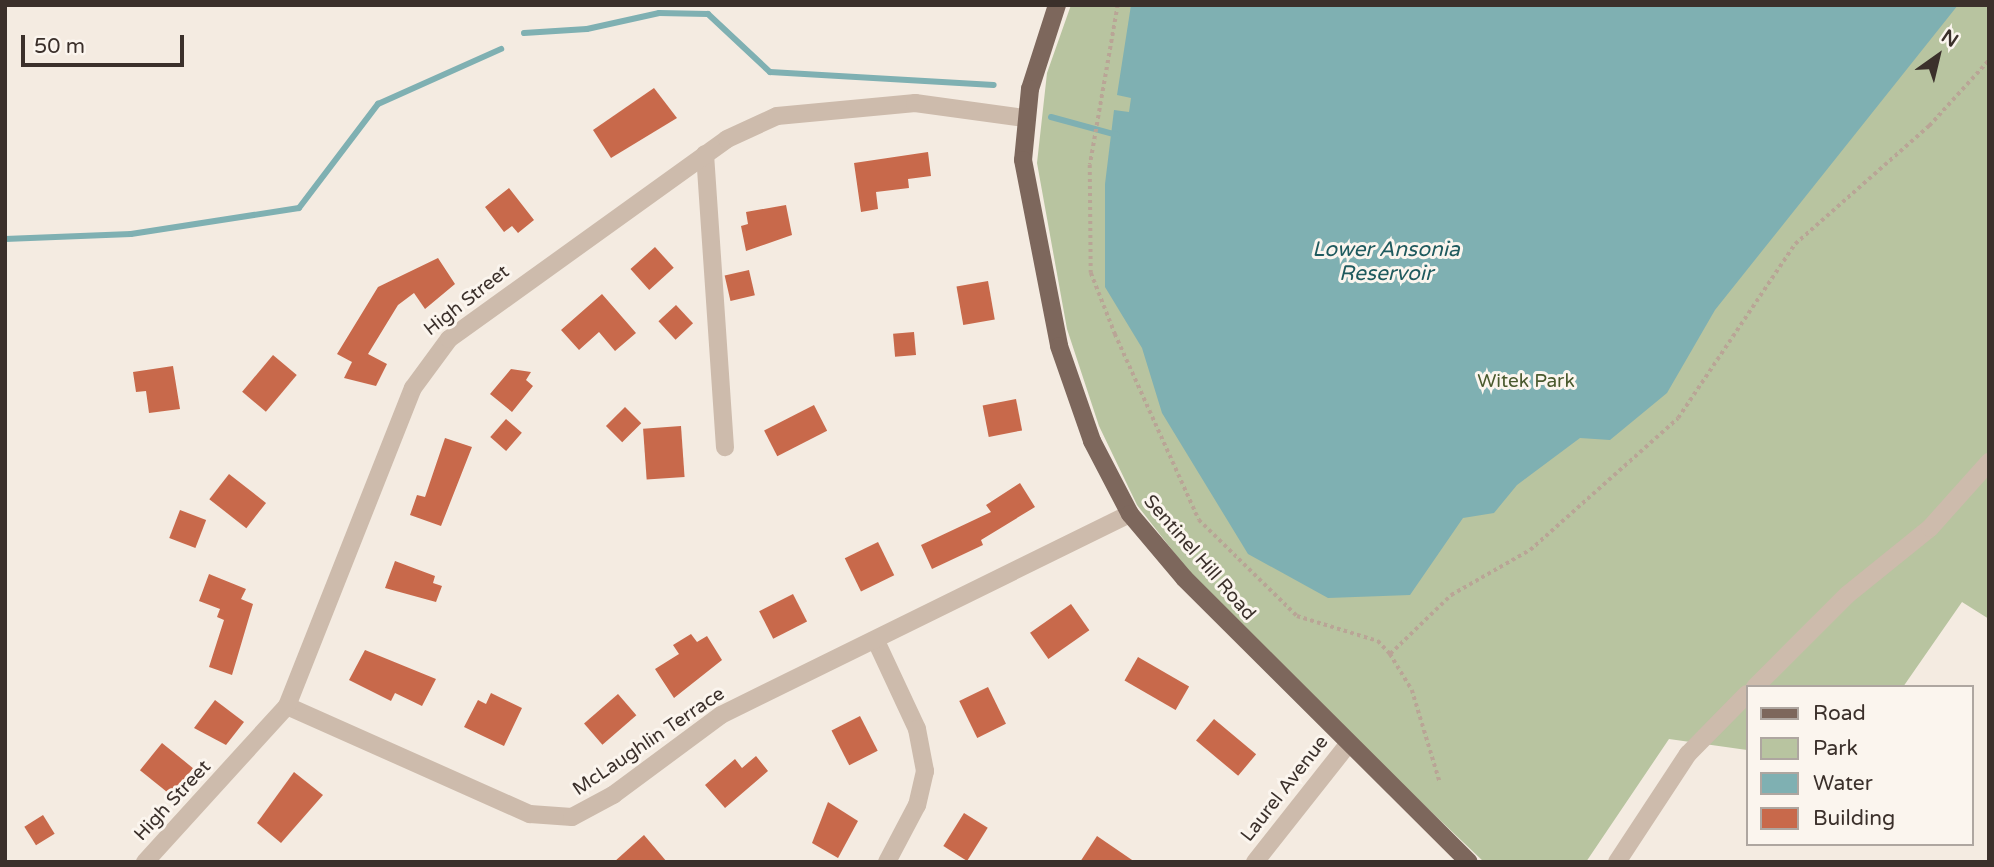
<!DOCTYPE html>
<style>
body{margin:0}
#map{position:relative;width:1994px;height:867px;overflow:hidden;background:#f4ebe1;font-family:"Varela Round",sans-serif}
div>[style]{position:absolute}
.green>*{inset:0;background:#b8c4a0}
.water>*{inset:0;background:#7fb0b2}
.stream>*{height:6px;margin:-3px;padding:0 3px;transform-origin:3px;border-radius:3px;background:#7fb0b2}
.building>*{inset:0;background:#c8694b;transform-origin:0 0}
.path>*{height:3.5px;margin-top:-1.75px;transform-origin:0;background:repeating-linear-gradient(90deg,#b9a596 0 3.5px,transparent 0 7px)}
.minor>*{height:18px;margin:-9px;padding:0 9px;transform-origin:9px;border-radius:9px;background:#cdbbac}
.major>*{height:18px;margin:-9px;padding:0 9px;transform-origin:9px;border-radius:9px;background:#7d675c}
span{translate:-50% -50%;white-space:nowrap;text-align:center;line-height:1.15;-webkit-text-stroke:6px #fbf5ee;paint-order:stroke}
.street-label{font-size:19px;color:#3b302b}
.park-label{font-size:19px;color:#4a5a2e}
.water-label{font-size:21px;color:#1f5a5e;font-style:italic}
.frame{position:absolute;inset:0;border:7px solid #3b302b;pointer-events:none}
.legend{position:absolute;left:1746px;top:685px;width:228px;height:161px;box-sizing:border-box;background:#fbf5ee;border:2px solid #aea6a0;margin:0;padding:9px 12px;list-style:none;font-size:21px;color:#3b302b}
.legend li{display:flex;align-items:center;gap:14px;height:35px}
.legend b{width:35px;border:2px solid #aea6a0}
.north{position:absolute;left:1903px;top:21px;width:70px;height:70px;-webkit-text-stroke:5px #fbf5ee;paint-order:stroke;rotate:34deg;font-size:19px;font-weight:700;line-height:28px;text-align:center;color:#3b302b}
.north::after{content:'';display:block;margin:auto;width:24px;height:32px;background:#3b302b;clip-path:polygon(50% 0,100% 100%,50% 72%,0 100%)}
.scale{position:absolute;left:21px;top:35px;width:163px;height:32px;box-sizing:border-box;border:4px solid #3b302b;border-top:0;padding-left:9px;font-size:21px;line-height:24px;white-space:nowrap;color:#3b302b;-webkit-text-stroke:5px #fbf5ee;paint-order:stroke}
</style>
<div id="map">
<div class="green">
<div style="clip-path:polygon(1071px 5px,1989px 5px,1989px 619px,1962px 602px,1903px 687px,1747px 687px,1747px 750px,1669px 739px,1586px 862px,1484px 862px,1219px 610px,1137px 505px,1099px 426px,1067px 329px,1037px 163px,1047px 73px)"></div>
</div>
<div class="water">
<div style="clip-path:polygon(1131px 5px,1958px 5px,1715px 310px,1667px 393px,1610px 440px,1580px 438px,1517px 485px,1494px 513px,1463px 518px,1410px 595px,1328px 598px,1248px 554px,1162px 413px,1142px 348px,1105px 287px,1105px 184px,1114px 110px,1129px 112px,1131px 98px,1117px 95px)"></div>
</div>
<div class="stream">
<div style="left:524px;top:33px;width:63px;rotate:-3.6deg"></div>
<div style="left:587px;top:29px;width:74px;rotate:-12.5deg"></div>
<div style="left:659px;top:13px;width:49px;rotate:1.2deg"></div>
<div style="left:708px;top:14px;width:85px;rotate:43.1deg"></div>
<div style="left:770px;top:72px;width:224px;rotate:3.3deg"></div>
<div style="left:1051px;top:117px;width:68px;rotate:15.3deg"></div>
<div style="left:5px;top:239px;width:126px;rotate:-2.3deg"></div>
<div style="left:131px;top:234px;width:170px;rotate:-8.8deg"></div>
<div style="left:299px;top:208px;width:131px;rotate:-52.8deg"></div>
<div style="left:378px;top:104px;width:135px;rotate:-24.1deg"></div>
</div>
<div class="building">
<div style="clip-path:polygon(654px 88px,677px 118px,611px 158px,593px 130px)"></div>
<div style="clip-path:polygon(928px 152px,931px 176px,908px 179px,909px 188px,876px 192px,878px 209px,861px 212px,854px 163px)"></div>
<div style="clip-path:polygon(509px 188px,534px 220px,518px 233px,512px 226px,504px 232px,485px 207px)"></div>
<div style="clip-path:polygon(786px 205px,792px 235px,746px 251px,741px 226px,748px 224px,746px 212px)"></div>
<div style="left:655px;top:247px;width:28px;height:33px;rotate:48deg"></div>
<div style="clip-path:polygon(438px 258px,455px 284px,425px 309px,414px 293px,398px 305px,368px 354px,387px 364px,376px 386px,344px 378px,352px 362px,337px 354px,378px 287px)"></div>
<div style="left:749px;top:270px;width:26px;height:25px;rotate:77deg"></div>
<div style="left:988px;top:281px;width:39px;height:32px;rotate:80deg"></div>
<div style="clip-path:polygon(602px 294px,636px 333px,615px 351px,599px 332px,579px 350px,561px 330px)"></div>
<div style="left:676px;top:305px;width:25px;height:24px;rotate:47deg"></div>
<div style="left:914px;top:332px;width:23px;height:21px;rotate:85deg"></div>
<div style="left:273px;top:355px;width:31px;height:48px;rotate:40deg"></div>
<div style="clip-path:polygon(173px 366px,180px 409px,149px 413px,146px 391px,136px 392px,133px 372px)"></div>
<div style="clip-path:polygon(511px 369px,531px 372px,526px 380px,533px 386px,512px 412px,490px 394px)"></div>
<div style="left:1016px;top:399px;width:32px;height:34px;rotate:79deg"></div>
<div style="left:814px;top:405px;width:29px;height:56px;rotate:63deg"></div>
<div style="left:625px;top:407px;width:23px;height:27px;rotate:45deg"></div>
<div style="left:506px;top:419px;width:21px;height:24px;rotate:41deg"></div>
<div style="left:681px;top:426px;width:51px;height:38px;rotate:86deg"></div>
<div style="clip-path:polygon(445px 438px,472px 447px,441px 526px,410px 515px,417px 495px,425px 497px)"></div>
<div style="left:229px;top:474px;width:47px;height:32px;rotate:38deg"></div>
<div style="clip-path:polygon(1020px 483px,1035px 507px,981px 540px,983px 545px,932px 569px,921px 545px,991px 512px,986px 505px)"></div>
<div style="left:180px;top:510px;width:28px;height:30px;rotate:21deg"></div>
<div style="left:878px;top:542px;width:37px;height:37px;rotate:64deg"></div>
<div style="clip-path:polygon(395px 561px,435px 576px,433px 583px,442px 586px,436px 602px,385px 588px)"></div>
<div style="clip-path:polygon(209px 574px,246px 589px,241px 599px,253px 604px,232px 675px,209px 667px,224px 620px,217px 617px,220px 609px,199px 601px)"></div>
<div style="left:793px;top:594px;width:31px;height:38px;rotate:63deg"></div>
<div style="left:1071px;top:604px;width:32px;height:50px;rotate:55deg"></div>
<div style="clip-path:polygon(691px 634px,697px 642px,707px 636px,722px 660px,674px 698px,655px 669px,679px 654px,673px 645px)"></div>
<div style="clip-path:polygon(365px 650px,436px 679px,422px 706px,395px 693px,391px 701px,349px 680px)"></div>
<div style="left:1138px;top:657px;width:59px;height:27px;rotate:30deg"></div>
<div style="left:988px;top:687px;width:41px;height:32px;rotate:64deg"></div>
<div style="clip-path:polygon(491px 693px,522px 708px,504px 746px,464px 727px,478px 700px,486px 704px)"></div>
<div style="left:618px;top:694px;width:28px;height:45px;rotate:49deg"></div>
<div style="clip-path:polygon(215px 700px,244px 722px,226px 745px,194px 728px)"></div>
<div style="left:860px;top:716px;width:39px;height:32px;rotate:63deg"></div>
<div style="left:1214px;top:719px;width:55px;height:28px;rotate:40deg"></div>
<div style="left:162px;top:743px;width:40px;height:35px;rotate:39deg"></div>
<div style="clip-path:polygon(756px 756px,768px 771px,725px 808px,705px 785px,735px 759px,742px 768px)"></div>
<div style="clip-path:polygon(294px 772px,323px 795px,281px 843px,257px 823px)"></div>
<div style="clip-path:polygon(828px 802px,858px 821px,838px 858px,812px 843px)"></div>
<div style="left:964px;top:813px;width:28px;height:39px;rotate:32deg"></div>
<div style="left:43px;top:815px;width:22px;height:22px;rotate:58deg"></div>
<div style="clip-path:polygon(644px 835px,667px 862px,614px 862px)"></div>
<div style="clip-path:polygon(1097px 836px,1135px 862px,1080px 862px)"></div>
</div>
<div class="path">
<div style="left:1118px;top:5px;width:162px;rotate:99.9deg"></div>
<div style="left:1090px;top:165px;width:108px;rotate:89.5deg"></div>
<div style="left:1091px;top:273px;width:66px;rotate:68.5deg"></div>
<div style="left:1115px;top:334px;width:204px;rotate:65.7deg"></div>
<div style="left:1199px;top:520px;width:137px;rotate:44.4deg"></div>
<div style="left:1297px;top:616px;width:85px;rotate:17.2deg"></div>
<div style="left:1378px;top:641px;width:18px;rotate:47deg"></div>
<div style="left:1390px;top:654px;width:85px;rotate:-44deg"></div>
<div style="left:1451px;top:595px;width:91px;rotate:-29.7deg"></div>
<div style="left:1530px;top:550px;width:198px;rotate:-41.7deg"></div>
<div style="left:1678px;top:418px;width:210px;rotate:-56.1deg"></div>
<div style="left:1795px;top:244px;width:179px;rotate:-41.4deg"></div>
<div style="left:1929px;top:126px;width:89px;rotate:-47.7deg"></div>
<div style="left:1390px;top:654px;width:42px;rotate:58.6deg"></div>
<div style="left:1412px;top:690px;width:97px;rotate:73.2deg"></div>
</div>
<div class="minor">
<div style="left:705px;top:154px;width:294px;rotate:86.1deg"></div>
<div style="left:876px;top:641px;width:97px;rotate:65deg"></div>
<div style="left:917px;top:729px;width:43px;rotate:79.2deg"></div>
<div style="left:925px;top:771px;width:35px;rotate:103deg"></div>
<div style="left:917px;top:805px;width:64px;rotate:117.8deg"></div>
<div style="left:1755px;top:687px;width:130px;rotate:-45deg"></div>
<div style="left:1847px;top:595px;width:107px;rotate:-38.9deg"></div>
<div style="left:1930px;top:528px;width:89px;rotate:-48.2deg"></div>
<div style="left:287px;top:706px;width:266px;rotate:24deg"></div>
<div style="left:530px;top:814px;width:42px;rotate:4.1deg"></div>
<div style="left:572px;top:817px;width:47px;rotate:-28.2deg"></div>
<div style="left:613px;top:795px;width:134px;rotate:-36.5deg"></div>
<div style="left:721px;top:715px;width:456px;rotate:-26.2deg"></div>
<div style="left:145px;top:862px;width:211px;rotate:-47.7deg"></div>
<div style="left:287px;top:706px;width:342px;rotate:-68.4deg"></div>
<div style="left:413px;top:388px;width:61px;rotate:-53.7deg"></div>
<div style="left:449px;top:339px;width:342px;rotate:-35.7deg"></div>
<div style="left:727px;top:139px;width:55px;rotate:-24.7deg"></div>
<div style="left:777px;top:116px;width:139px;rotate:-5.4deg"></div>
<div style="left:915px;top:103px;width:111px;rotate:7.8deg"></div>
<div style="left:1255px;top:862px;width:152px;rotate:-51.7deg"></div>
<div style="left:1617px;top:862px;width:129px;rotate:-56.7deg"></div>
<div style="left:1688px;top:754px;width:84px;rotate:-45.5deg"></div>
</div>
<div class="major">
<div style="left:1057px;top:5px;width:88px;rotate:107.8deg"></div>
<div style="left:1030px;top:89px;width:71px;rotate:95.6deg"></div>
<div style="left:1023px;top:160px;width:189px;rotate:79deg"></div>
<div style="left:1059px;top:346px;width:101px;rotate:70.8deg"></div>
<div style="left:1092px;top:441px;width:82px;rotate:62.5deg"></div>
<div style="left:1130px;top:514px;width:84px;rotate:49.8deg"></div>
<div style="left:1184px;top:578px;width:402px;rotate:44.9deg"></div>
</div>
<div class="street-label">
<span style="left:467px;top:301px;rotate:-38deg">High Street</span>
<span style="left:1199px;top:558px;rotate:49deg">Sentinel Hill Road</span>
<span style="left:649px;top:742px;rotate:-34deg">McLaughlin Terrace</span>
<span style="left:1285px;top:789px;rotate:-52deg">Laurel Avenue</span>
<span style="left:173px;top:801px;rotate:-47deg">High Street</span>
</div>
<div class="park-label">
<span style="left:1526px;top:382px">Witek Park</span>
</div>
<div class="water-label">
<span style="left:1386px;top:262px">Lower Ansonia<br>Reservoir</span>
</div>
<div class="frame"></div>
<ul class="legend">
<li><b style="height:9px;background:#7d675c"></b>Road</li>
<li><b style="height:19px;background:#b8c4a0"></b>Park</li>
<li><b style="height:19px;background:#7fb0b2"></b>Water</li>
<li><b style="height:19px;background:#c8694b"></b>Building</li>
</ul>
<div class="north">N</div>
<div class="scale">50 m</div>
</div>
